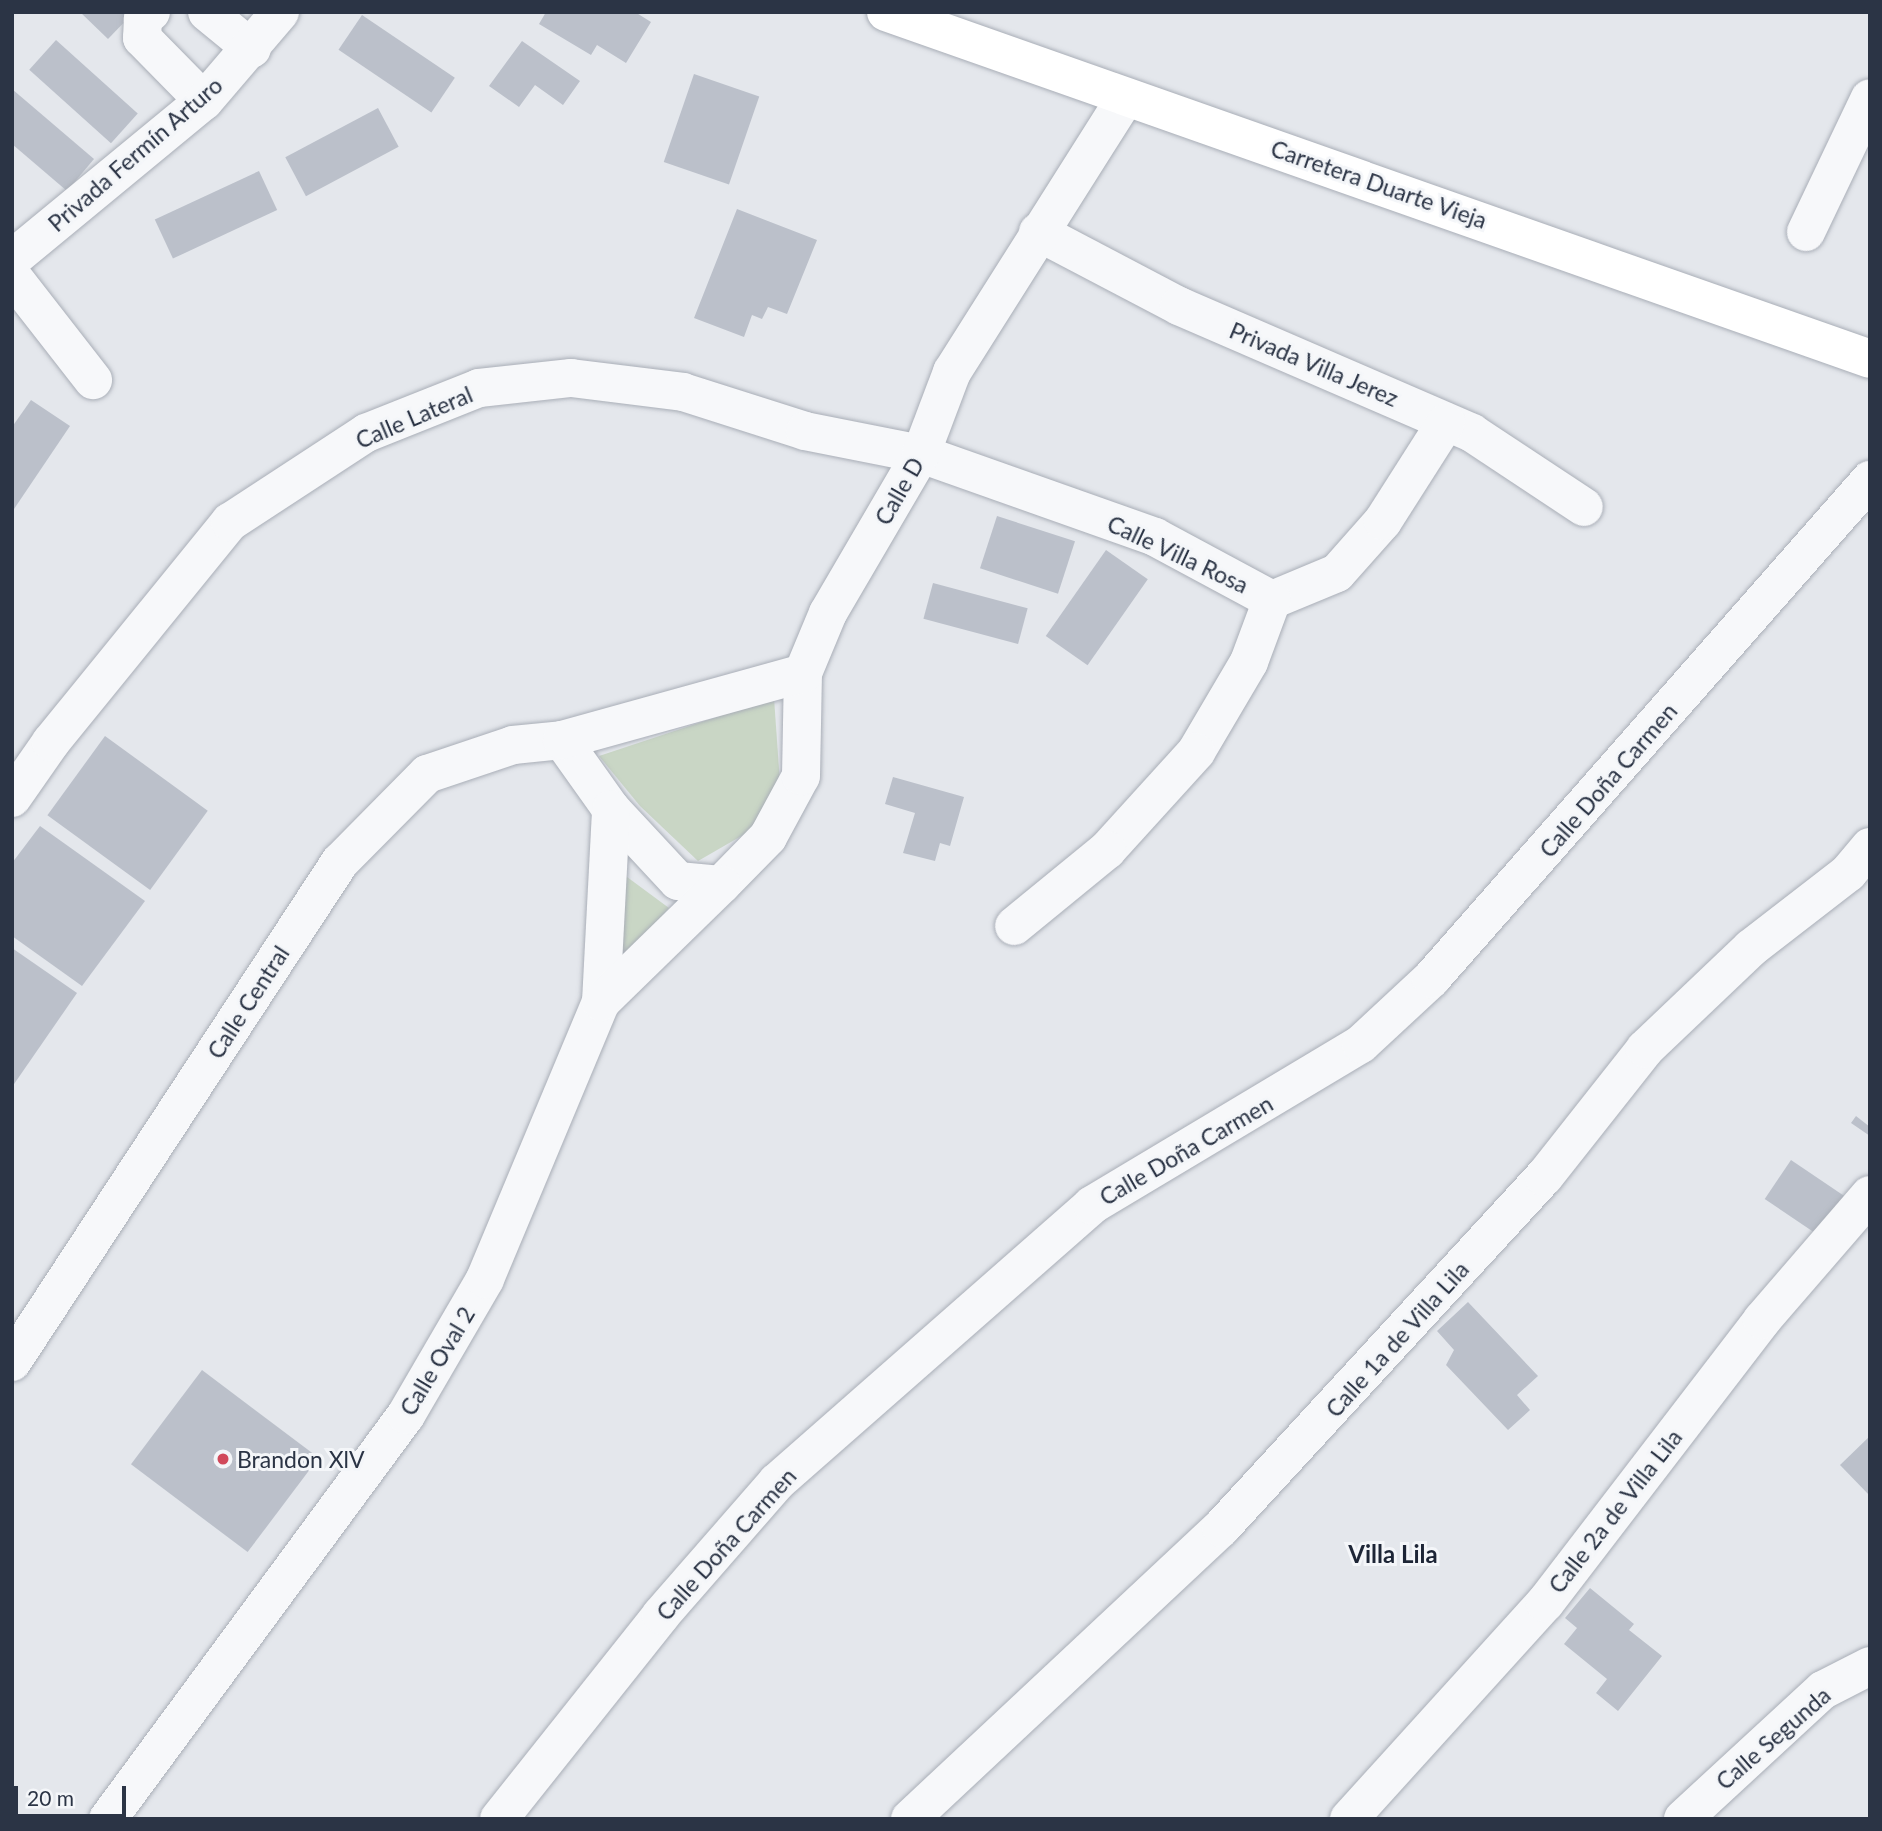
<!DOCTYPE html>
<meta charset="utf-8">
<style>
body{margin:0}
#map{position:relative;width:1882px;height:1831px;overflow:hidden;background:#e4e7ec;font-family:Lato,sans-serif}
div>[style]{position:absolute}
.green>*{inset:0;background:#c9d6c5}
.building>*{inset:0;background:#bbc0ca;transform-origin:0 0}
.roads{filter:drop-shadow(0 0 2px #a9aeb7) drop-shadow(0 0 2px #a9aeb7)}
.minor>*{height:38px;margin:-19px;padding:0 19px;transform-origin:19px;border-radius:19px;background:#f7f8fa}
.major>*{height:38px;margin:-19px;padding:0 19px;transform-origin:19px;border-radius:19px;background:#fff}
.dots>*{width:19px;height:19px;translate:-50% -50%;box-sizing:border-box;border:4px solid #f4f6f9;border-radius:50%}
span{translate:-50% -50%;white-space:nowrap;text-align:center;line-height:1.15;-webkit-text-stroke:6px #f4f6f9;paint-order:stroke}
.street-label{font-size:23px;color:#2b3445}
.poi-label{font-size:23px;color:#2b3445}
.left{translate:0 -50%;text-align:left}
.neighbourhood-label{font-size:24px;color:#1d2536;font-weight:700}
.frame{position:absolute;inset:0;border:14px solid #2b3445;pointer-events:none}
.scale{position:absolute;left:14px;top:1786px;width:112px;height:32px;box-sizing:border-box;border:4px solid #2b3445;border-top:0;padding-left:9px;font-size:21px;line-height:24px;white-space:nowrap;color:#2b3445;-webkit-text-stroke:5px #f4f6f9;paint-order:stroke}
</style>
<div id="map">
<div class="green">
<div style="clip-path:polygon(774px 698px,780px 783px,750px 831px,698px 861px,640px 806px,599px 756px)"></div>
<div style="clip-path:polygon(623px 874px,669px 908px,609px 977px)"></div>
</div>
<div class="building">
<div style="clip-path:polygon(80px 12px,134px 12px,108px 39px)"></div>
<div style="clip-path:polygon(546px 12px,635px 12px,651px 22px,626px 63px,597px 45px,591px 55px,539px 24px)"></div>
<div style="left:362px;top:15px;width:112px;height:42px;rotate:34deg"></div>
<div style="left:56px;top:40px;width:110px;height:40px;rotate:42deg"></div>
<div style="clip-path:polygon(522px 41px,580px 81px,563px 105px,535px 85px,519px 107px,489px 86px)"></div>
<div style="left:694px;top:74px;width:69px;height:93px;rotate:19deg"></div>
<div style="clip-path:polygon(12px 89px,94px 159px,67px 191px,12px 144px)"></div>
<div style="left:378px;top:108px;width:44px;height:105px;rotate:62deg"></div>
<div style="left:259px;top:171px;width:43px;height:115px;rotate:65deg"></div>
<div style="clip-path:polygon(737px 209px,817px 240px,787px 314px,768px 307px,762px 319px,752px 315px,744px 337px,694px 318px)"></div>
<div style="clip-path:polygon(31px 400px,70px 426px,12px 512px,12px 427px)"></div>
<div style="left:997px;top:516px;width:82px;height:55px;rotate:18deg"></div>
<div style="left:1106px;top:550px;width:51px;height:105px;rotate:35deg"></div>
<div style="left:933px;top:583px;width:98px;height:37px;rotate:15deg"></div>
<div style="left:105px;top:736px;width:127px;height:98px;rotate:36deg"></div>
<div style="clip-path:polygon(893px 777px,964px 797px,950px 846px,940px 843px,935px 861px,903px 853px,915px 813px,885px 804px)"></div>
<div style="clip-path:polygon(40px 826px,145px 901px,82px 986px,12px 936px,12px 863px)"></div>
<div style="clip-path:polygon(12px 948px,77px 993px,12px 1087px)"></div>
<div style="clip-path:polygon(1856px 1116px,1870px 1127px,1870px 1136px,1851px 1123px)"></div>
<div style="left:1791px;top:1160px;width:71px;height:47px;rotate:34deg"></div>
<div style="clip-path:polygon(1468px 1302px,1538px 1376px,1517px 1395px,1530px 1410px,1508px 1430px,1446px 1365px,1454px 1350px,1437px 1331px)"></div>
<div style="left:202px;top:1370px;width:146px;height:118px;rotate:37deg"></div>
<div style="clip-path:polygon(1870px 1436px,1870px 1496px,1840px 1465px)"></div>
<div style="clip-path:polygon(1590px 1588px,1634px 1624px,1629px 1630px,1662px 1656px,1618px 1711px,1596px 1693px,1607px 1679px,1564px 1644px,1577px 1628px,1565px 1618px)"></div>
</div>
<div class="roads">
<div class="minor">
<div style="left:151px;top:12px;width:11px;rotate:139deg"></div>
<div style="left:143px;top:19px;width:19px;rotate:93deg"></div>
<div style="left:142px;top:38px;width:88px;rotate:45.5deg"></div>
<div style="left:207px;top:12px;width:58px;rotate:39.4deg"></div>
<div style="left:1038px;top:232px;width:159px;rotate:27.7deg"></div>
<div style="left:1179px;top:306px;width:319px;rotate:23.4deg"></div>
<div style="left:1472px;top:433px;width:134px;rotate:33.5deg"></div>
<div style="left:1806px;top:232px;width:148px;rotate:-64.5deg"></div>
<div style="left:12px;top:259px;width:249px;rotate:-39.5deg"></div>
<div style="left:204px;top:101px;width:117px;rotate:-49.5deg"></div>
<div style="left:12px;top:276px;width:132px;rotate:52.1deg"></div>
<div style="left:1272px;top:600px;width:70px;rotate:-22.6deg"></div>
<div style="left:1337px;top:573px;width:69px;rotate:-48.5deg"></div>
<div style="left:1383px;top:521px;width:117px;rotate:-57.5deg"></div>
<div style="left:562px;top:740px;width:85px;rotate:54.6deg"></div>
<div style="left:611px;top:809px;width:98px;rotate:47.1deg"></div>
<div style="left:678px;top:881px;width:43px;rotate:5.3deg"></div>
<div style="left:721px;top:885px;width:67px;rotate:-45.6deg"></div>
<div style="left:768px;top:837px;width:69px;rotate:-61.6deg"></div>
<div style="left:801px;top:776px;width:103px;rotate:-88.9deg"></div>
<div style="left:12px;top:798px;width:68px;rotate:-55.1deg"></div>
<div style="left:51px;top:742px;width:284px;rotate:-50.9deg"></div>
<div style="left:230px;top:522px;width:163px;rotate:-33.2deg"></div>
<div style="left:366px;top:433px;width:122px;rotate:-21.7deg"></div>
<div style="left:479px;top:388px;width:93px;rotate:-6.2deg"></div>
<div style="left:571px;top:378px;width:113px;rotate:7.1deg"></div>
<div style="left:683px;top:392px;width:128px;rotate:17.7deg"></div>
<div style="left:805px;top:431px;width:118px;rotate:11.2deg"></div>
<div style="left:921px;top:454px;width:248px;rotate:19.5deg"></div>
<div style="left:1155px;top:537px;width:133px;rotate:28.3deg"></div>
<div style="left:1272px;top:600px;width:66px;rotate:110.4deg"></div>
<div style="left:1249px;top:662px;width:104px;rotate:120.5deg"></div>
<div style="left:1196px;top:752px;width:132px;rotate:132.2deg"></div>
<div style="left:1107px;top:850px;width:120px;rotate:140.7deg"></div>
<div style="left:601px;top:1002px;width:193px;rotate:-87deg"></div>
<div style="left:12px;top:1362px;width:598px;rotate:-56.74deg"></div>
<div style="left:340px;top:862px;width:124px;rotate:-45.3deg"></div>
<div style="left:427px;top:774px;width:91px;rotate:-18.6deg"></div>
<div style="left:513px;top:745px;width:49px;rotate:-5.8deg"></div>
<div style="left:562px;top:740px;width:250px;rotate:-15.5deg"></div>
<div style="left:803px;top:673px;width:65px;rotate:-67.4deg"></div>
<div style="left:828px;top:613px;width:184px;rotate:-59.7deg"></div>
<div style="left:921px;top:454px;width:88px;rotate:-69.3deg"></div>
<div style="left:952px;top:372px;width:325px;rotate:-57.7deg"></div>
<div style="left:108px;top:1819px;width:502px;rotate:-53.59deg"></div>
<div style="left:406px;top:1415px;width:157px;rotate:-59.8deg"></div>
<div style="left:485px;top:1279px;width:300px;rotate:-67.3deg"></div>
<div style="left:601px;top:1002px;width:168px;rotate:-44.3deg"></div>
<div style="left:499px;top:1819px;width:260px;rotate:-51.5deg"></div>
<div style="left:661px;top:1615px;width:176px;rotate:-48.9deg"></div>
<div style="left:777px;top:1482px;width:419px;rotate:-41.3deg"></div>
<div style="left:1092px;top:1205px;width:313px;rotate:-30.9deg"></div>
<div style="left:1361px;top:1044px;width:96px;rotate:-42.9deg"></div>
<div style="left:1431px;top:979px;width:665px;rotate:-48.66deg"></div>
<div style="left:910px;top:1819px;width:426px;rotate:-43.1deg"></div>
<div style="left:1221px;top:1528px;width:477px;rotate:-47.4deg"></div>
<div style="left:1544px;top:1177px;width:163px;rotate:-51.7deg"></div>
<div style="left:1645px;top:1049px;width:146px;rotate:-43.6deg"></div>
<div style="left:1751px;top:948px;width:123px;rotate:-37.7deg"></div>
<div style="left:1848px;top:873px;width:34px;rotate:-50deg"></div>
<div style="left:1349px;top:1819px;width:292px;rotate:-47.8deg"></div>
<div style="left:1545px;top:1603px;width:357px;rotate:-52.5deg"></div>
<div style="left:1762px;top:1320px;width:165px;rotate:-49.2deg"></div>
<div style="left:1683px;top:1819px;width:190px;rotate:-42.7deg"></div>
<div style="left:1823px;top:1690px;width:53px;rotate:-27.1deg"></div>
</div>
<div class="major">
<div style="left:886px;top:12px;width:1043px;rotate:19.42deg"></div>
</div>
</div>
<div class="dots">
<div style="left:223px;top:1459px;background:#d1495b"></div>
</div>
<div class="street-label">
<span style="left:135px;top:154px;rotate:-41deg">Privada Fermín Arturo</span>
<span style="left:1379px;top:184px;rotate:19deg">Carretera Duarte Vieja</span>
<span style="left:1314px;top:364px;rotate:23deg">Privada Villa Jerez</span>
<span style="left:414px;top:417px;rotate:-23deg">Calle Lateral</span>
<span style="left:899px;top:491px;rotate:-60deg">Calle D</span>
<span style="left:1178px;top:554px;rotate:25deg">Calle Villa Rosa</span>
<span style="left:1608px;top:780px;rotate:-49deg">Calle Doña Carmen</span>
<span style="left:248px;top:1002px;rotate:-57deg">Calle Central</span>
<span style="left:1186px;top:1150px;rotate:-30deg">Calle Doña Carmen</span>
<span style="left:1397px;top:1339px;rotate:-48deg">Calle 1a de Villa Lila</span>
<span style="left:437px;top:1361px;rotate:-59deg">Calle Oval 2</span>
<span style="left:1615px;top:1511px;rotate:-52deg">Calle 2a de Villa Lila</span>
<span style="left:726px;top:1544px;rotate:-48deg">Calle Doña Carmen</span>
<span style="left:1773px;top:1738px;rotate:-41deg">Calle Segunda</span>
</div>
<div class="poi-label">
<span class="left" style="left:237px;top:1459px">Brandon XlV</span>
</div>
<div class="neighbourhood-label">
<span style="left:1393px;top:1554px">Villa Lila</span>
</div>
<div class="frame"></div>
<div class="scale">20 m</div>
</div>
